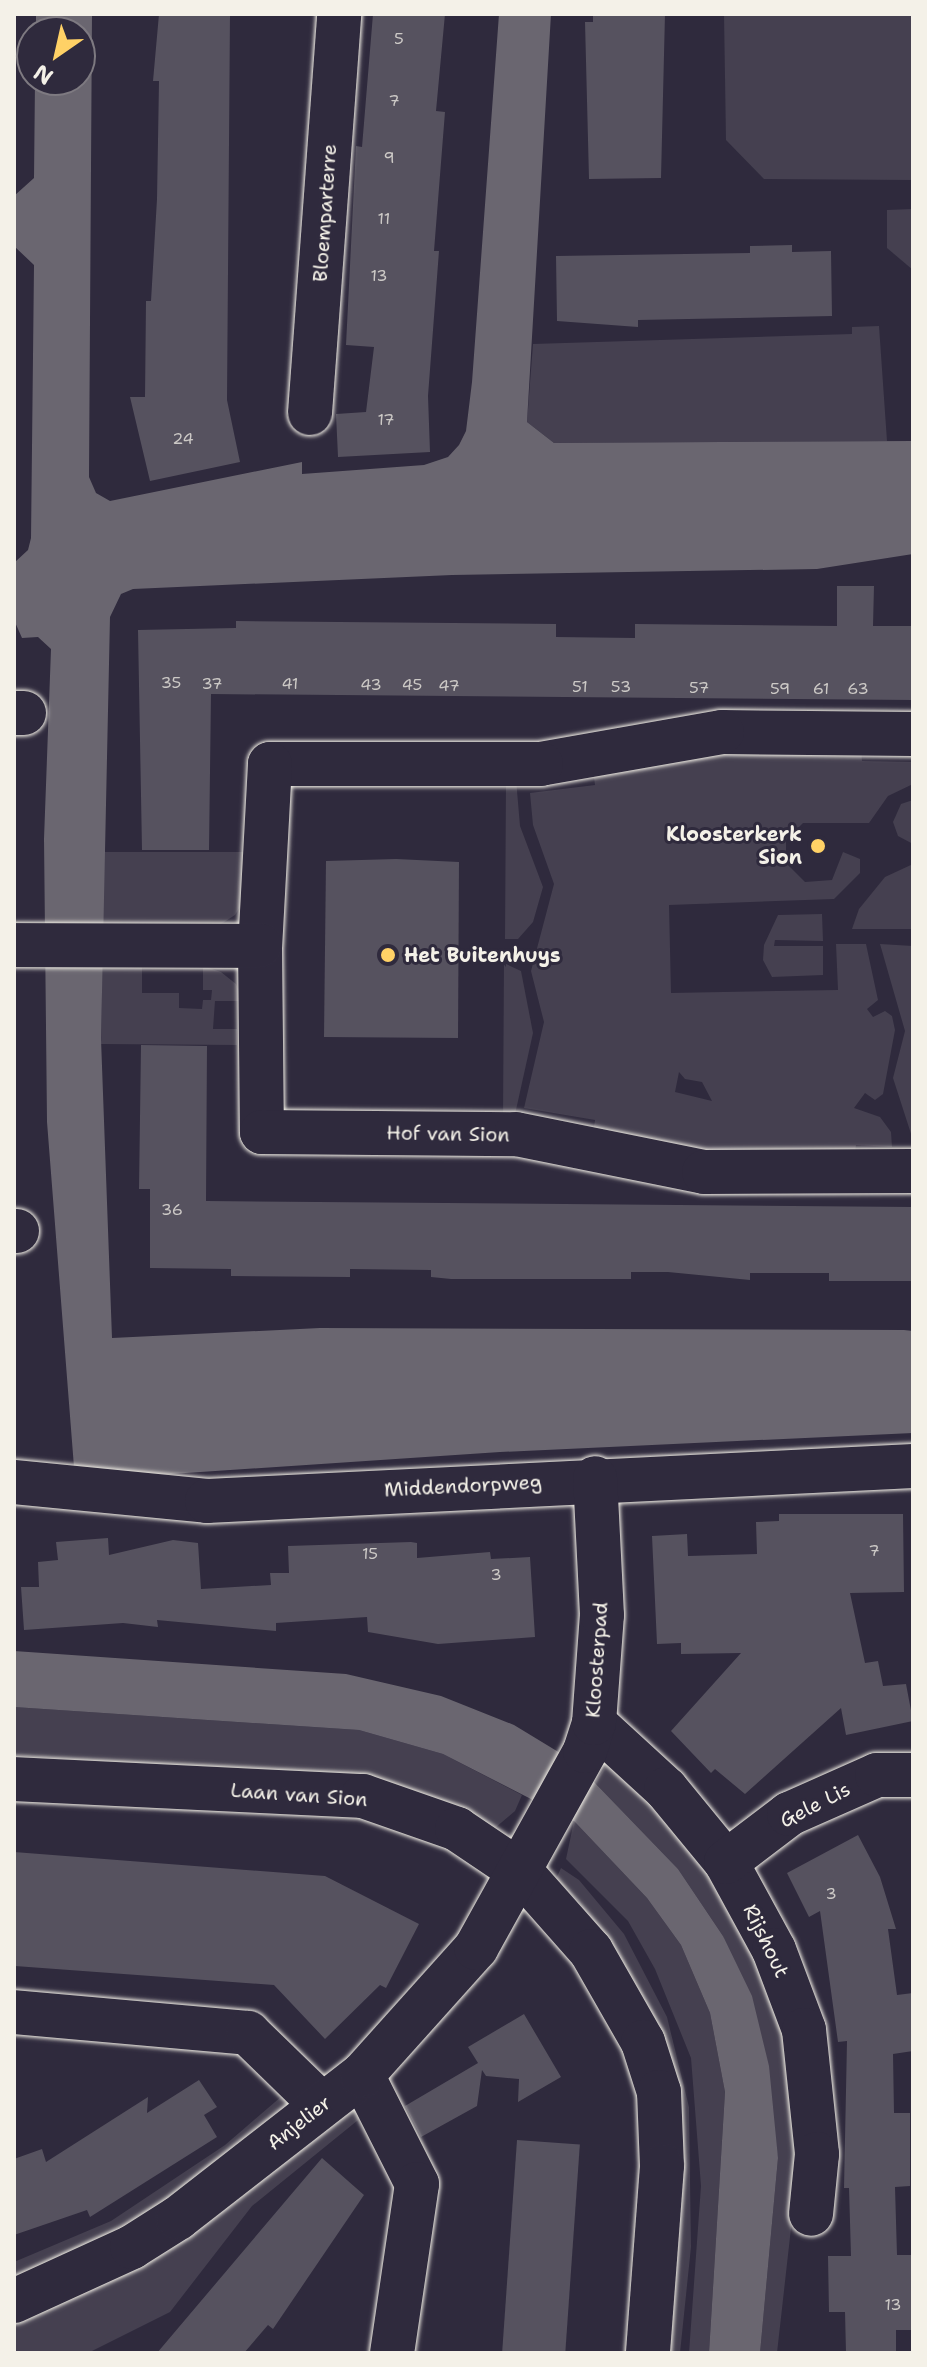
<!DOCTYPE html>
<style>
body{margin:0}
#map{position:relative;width:927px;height:2367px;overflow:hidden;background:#2f2a3d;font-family:"Shantell Sans",sans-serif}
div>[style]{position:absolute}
.green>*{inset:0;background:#454050}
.water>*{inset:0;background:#6a6670}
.building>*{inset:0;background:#56525f;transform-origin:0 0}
.roads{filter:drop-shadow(0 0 2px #f4f1e8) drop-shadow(0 0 2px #f4f1e8)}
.minor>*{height:44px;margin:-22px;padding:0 22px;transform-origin:22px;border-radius:22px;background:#2f2a3d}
.dots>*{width:22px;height:22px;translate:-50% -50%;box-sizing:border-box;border:4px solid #2f2a3d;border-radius:50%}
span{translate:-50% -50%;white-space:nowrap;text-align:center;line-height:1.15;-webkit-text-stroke:6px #2f2a3d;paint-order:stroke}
.number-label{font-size:16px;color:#ccc9c6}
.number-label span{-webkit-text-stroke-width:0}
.street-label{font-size:20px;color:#f4f1e8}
.poi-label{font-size:20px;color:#f4f1e8;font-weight:700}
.right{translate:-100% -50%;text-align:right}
.left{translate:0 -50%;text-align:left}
.frame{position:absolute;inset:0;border:16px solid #f4f1e8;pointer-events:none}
.north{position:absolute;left:16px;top:16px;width:80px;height:80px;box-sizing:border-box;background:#2f2a3d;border:2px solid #7e7a81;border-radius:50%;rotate:214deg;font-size:22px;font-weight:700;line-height:32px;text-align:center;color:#f4f1e8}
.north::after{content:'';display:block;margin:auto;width:28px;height:36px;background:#ffd166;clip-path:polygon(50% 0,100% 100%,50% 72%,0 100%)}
</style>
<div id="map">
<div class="green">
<div style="clip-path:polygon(724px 14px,913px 14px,913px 180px,764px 179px,726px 140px)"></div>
<div style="clip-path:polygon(913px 209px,913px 270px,887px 248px,887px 210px)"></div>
<div style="clip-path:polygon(879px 326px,887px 441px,554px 443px,527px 422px,533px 344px,852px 334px,852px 327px)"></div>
<div style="clip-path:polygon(evenodd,731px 747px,861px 747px,862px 761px,913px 762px,913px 784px,888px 796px,869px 823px,803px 823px,786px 840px,786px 863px,805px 882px,832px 880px,843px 852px,860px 859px,860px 873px,834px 899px,669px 905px,671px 993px,838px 990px,836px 944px,866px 944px,878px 1000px,867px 1009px,873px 1017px,885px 1011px,892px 1016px,895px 1030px,883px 1094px,875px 1100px,865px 1093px,854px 1108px,880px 1117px,891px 1132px,892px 1147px,856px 1145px,854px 1160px,720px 1157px,593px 1134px,595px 1120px,524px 1108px,544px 1022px,531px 971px,554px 884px,533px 825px,530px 793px,595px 785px,593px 769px,731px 747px,679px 1072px,685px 1079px,702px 1082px,712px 1101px,675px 1092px,679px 1072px)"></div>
<div style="clip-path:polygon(506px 779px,516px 779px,520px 826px,543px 887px,533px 922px,518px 939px,505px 939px)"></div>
<div style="clip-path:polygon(913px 800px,913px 844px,898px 836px,893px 822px,901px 804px)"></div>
<div style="clip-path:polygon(103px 852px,250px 852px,250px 890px,235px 915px,212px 930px,102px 930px)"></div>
<div style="clip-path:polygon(913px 864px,913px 929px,852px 929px,859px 909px,885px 877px)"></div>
<div style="clip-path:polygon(822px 914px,823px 941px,775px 940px,774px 946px,823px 946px,823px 975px,772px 977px,763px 960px,764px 945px,778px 915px)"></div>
<div style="clip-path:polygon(880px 944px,913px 946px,913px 1140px,893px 1078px,905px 1031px)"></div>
<div style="clip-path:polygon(504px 963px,521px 971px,533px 1033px,514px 1119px,503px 1119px)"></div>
<div style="clip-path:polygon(102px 964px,142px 965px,142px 993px,179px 993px,179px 1008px,202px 1009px,203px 1000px,211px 1000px,212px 990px,203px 990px,203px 966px,221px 972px,236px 984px,243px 1001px,215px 1001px,213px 1029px,237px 1029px,237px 1045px,101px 1044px)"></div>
<div style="clip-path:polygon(14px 1707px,359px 1730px,443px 1754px,522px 1795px,515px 1811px,495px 1828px,372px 1781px,14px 1755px)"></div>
<div style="clip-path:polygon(609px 1761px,689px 1846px,742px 1927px,783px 2021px,799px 2157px,777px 2353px,760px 2353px,778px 2158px,723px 1936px,678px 1869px,595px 1783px)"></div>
<div style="clip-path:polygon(574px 1821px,647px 1898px,681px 1945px,710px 2013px,725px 2092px,709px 2353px,689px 2353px,701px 2186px,691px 2058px,655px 1969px,628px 1921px,566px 1859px)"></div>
<div style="clip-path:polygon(561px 1868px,579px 1880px,624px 1934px,667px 2017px,689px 2107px,691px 2247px,680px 2353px,662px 2353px,675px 2248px,625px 1971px,579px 1902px,556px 1879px)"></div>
<div style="clip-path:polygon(282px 2096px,293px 2100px,294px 2111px,124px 2236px,14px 2284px,14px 2262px,111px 2221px,225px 2145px)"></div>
<div style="clip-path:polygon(360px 2105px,368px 2112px,252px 2206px,170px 2312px,88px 2353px,14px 2353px,14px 2314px,343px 2110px)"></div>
</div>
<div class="water">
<div style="clip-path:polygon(36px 14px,92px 14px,89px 477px,96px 493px,110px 501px,302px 462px,302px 474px,424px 465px,448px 457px,459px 445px,466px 431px,472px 382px,499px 14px,551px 14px,527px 422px,554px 443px,913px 441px,913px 554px,817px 569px,452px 575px,133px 589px,121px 594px,110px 617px,101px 1039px,112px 1338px,320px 1328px,904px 1330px,913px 1331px,913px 1433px,500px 1452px,156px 1475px,74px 1467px,47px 1122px,44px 839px,51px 649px,38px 637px,22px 638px,14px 620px,14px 563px,28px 550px,31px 538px,34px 265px,14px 246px,14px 196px,34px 178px,35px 80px,80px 80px,80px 32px,36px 32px)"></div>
<div style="clip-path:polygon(14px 1651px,346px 1674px,441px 1696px,514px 1725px,565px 1756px,595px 1783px,678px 1869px,723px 1936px,752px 1996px,769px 2066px,778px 2158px,760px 2353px,709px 2353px,725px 2092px,710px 2013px,681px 1945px,647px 1898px,574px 1821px,443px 1754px,359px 1730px,14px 1707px)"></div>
</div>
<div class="building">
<div style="clip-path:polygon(159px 14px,230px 14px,227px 400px,240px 462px,150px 481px,130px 397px,145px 397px,146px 301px,151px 301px,157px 199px,159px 81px,153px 81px)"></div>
<div style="clip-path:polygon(373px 14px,445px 14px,436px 111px,445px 112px,434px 251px,439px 251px,428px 396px,430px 452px,338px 457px,336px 414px,366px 412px,374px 347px,346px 345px,356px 146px,362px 147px)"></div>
<div style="clip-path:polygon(593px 14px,665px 14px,661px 178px,589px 179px,585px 22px,593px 22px)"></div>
<div style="clip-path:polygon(792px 245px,792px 252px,831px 251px,832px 316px,638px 320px,638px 327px,557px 321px,556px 256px,750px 253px,750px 246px)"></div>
<div style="clip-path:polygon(837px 586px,874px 586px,873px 626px,913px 626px,913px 700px,211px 694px,209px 850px,142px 850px,138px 630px,236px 628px,236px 621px,556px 624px,556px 637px,635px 638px,635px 624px,837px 626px)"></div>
<div style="clip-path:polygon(396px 859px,459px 862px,458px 1038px,324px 1037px,326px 861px)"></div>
<div style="clip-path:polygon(141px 1045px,207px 1046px,206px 1201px,913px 1207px,913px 1281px,829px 1281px,829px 1273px,750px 1273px,750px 1280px,668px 1272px,631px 1272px,631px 1279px,451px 1279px,431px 1277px,431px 1270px,350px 1269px,350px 1277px,231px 1276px,231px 1269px,150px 1268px,150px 1189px,139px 1189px)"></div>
<div style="clip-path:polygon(779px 1514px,903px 1514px,904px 1592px,850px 1593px,865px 1663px,878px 1661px,883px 1686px,906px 1684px,913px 1721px,846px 1735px,841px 1708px,745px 1794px,715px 1769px,711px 1773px,671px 1731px,741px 1653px,681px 1654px,681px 1643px,657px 1644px,652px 1536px,687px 1534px,688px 1556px,757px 1554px,756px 1522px,779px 1521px)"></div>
<div style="clip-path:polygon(108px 1538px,109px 1555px,173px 1540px,198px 1543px,201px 1589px,271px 1585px,270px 1573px,289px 1573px,288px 1546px,411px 1542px,417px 1543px,417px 1558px,490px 1552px,491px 1559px,530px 1557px,535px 1637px,438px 1644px,368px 1632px,367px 1617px,276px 1623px,276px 1631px,157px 1620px,158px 1627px,123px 1623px,24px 1630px,21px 1587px,39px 1587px,38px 1562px,58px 1560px,56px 1542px)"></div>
<div style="clip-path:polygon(858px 1835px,880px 1877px,896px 1929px,888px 1929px,897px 1995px,913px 1993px,913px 2051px,893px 2054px,894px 2113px,910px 2113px,910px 2186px,895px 2187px,897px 2255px,913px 2255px,913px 2330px,896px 2330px,896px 2353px,846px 2353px,845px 2312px,829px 2312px,828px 2256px,851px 2256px,849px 2188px,844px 2188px,847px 2041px,838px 2042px,820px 1911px,809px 1917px,787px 1873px)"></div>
<div style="clip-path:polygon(14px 1852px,325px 1876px,419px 1924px,386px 1988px,380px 1985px,325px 2039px,274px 1985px,15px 1966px)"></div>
<div style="clip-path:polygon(524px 2014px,561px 2077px,518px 2102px,519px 2079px,486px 2076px,482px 2070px,477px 2106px,421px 2137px,405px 2106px,478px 2063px,468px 2047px)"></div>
<div style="clip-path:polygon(199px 2080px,217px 2107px,204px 2115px,217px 2137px,90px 2217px,87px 2210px,14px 2235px,14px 2159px,42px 2149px,46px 2162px,148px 2097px,147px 2113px)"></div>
<div style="left:517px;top:2140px;width:63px;height:213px;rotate:4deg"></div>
<div style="clip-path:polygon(322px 2158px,364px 2195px,273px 2329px,268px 2325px,244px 2353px,157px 2353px)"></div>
</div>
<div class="roads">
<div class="minor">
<div style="left:310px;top:413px;width:400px;rotate:-85.8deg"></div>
<div style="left:14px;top:713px;width:10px"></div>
<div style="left:913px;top:734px;width:191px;rotate:-179.4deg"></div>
<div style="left:722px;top:732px;width:184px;rotate:170deg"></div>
<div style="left:541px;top:764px;width:271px;rotate:180deg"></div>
<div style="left:270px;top:764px;width:182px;rotate:93.1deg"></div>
<div style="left:260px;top:946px;width:186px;rotate:89.4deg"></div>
<div style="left:262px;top:1132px;width:254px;rotate:0.5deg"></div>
<div style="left:516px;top:1134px;width:192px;rotate:11.4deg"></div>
<div style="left:704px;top:1172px;width:209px;rotate:-0.3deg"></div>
<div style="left:14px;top:945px;width:246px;rotate:0.2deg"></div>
<div style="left:14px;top:1231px;width:3px"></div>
<div style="left:14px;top:1482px;width:194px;rotate:5.6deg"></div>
<div style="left:207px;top:1501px;width:707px;rotate:-2.84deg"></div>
<div style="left:594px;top:1723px;width:98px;rotate:42.5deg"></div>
<div style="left:666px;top:1789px;width:94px;rotate:50.6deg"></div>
<div style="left:726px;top:1862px;width:100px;rotate:61.4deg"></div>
<div style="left:774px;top:1950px;width:85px;rotate:69.4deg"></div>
<div style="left:804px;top:2030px;width:125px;rotate:84deg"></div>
<div style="left:817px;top:2154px;width:60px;rotate:95.7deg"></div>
<div style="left:14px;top:1779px;width:349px;rotate:2.8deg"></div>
<div style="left:363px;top:1796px;width:100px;rotate:19.3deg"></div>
<div style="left:457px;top:1829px;width:77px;rotate:33.9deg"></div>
<div style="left:521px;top:1872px;width:106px;rotate:48.5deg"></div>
<div style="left:591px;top:1951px;width:105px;rotate:60.3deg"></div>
<div style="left:643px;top:2042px;width:52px;rotate:72.3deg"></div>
<div style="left:659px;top:2092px;width:74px;rotate:87.7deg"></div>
<div style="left:662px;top:2166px;width:188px;rotate:94.3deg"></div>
<div style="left:726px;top:1862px;width:79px;rotate:-37.3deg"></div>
<div style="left:789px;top:1814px;width:96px;rotate:-23.9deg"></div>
<div style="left:877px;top:1775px;width:36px"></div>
<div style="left:14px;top:2012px;width:235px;rotate:5.1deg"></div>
<div style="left:248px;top:2033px;width:103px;rotate:44.2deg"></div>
<div style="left:362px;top:2075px;width:122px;rotate:63.2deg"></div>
<div style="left:417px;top:2184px;width:171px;rotate:98.4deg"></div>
<div style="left:14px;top:2301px;width:130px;rotate:-24.6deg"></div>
<div style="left:132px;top:2247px;width:54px;rotate:-32.2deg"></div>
<div style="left:178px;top:2218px;width:233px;rotate:-37.9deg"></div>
<div style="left:362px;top:2075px;width:171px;rotate:-48.1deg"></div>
<div style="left:476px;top:1948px;width:225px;rotate:-61deg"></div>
<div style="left:585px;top:1751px;width:29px;rotate:-72deg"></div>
<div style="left:594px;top:1723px;width:108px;rotate:-85.8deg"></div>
<div style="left:602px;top:1615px;width:137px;rotate:-92.9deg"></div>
</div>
</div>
<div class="dots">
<div style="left:818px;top:846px;background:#ffd166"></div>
<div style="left:388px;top:955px;background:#ffd166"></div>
</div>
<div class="number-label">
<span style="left:399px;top:39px">5</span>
<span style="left:394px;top:101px">7</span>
<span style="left:389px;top:158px">9</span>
<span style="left:384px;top:219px">11</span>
<span style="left:379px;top:276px">13</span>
<span style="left:386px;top:420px">17</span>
<span style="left:183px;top:439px">24</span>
<span style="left:171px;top:683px">35</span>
<span style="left:212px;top:684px">37</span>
<span style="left:290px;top:684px">41</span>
<span style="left:371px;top:685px">43</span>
<span style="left:412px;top:685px">45</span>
<span style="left:449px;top:686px">47</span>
<span style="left:580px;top:687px">51</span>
<span style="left:621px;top:687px">53</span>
<span style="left:699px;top:688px">57</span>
<span style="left:780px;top:689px">59</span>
<span style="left:821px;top:689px">61</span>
<span style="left:858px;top:689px">63</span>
<span style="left:172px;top:1210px">36</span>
<span style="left:874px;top:1551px">7</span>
<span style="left:370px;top:1554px">15</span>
<span style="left:496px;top:1575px">3</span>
<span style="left:831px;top:1894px">3</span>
<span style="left:893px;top:2305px">13</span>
</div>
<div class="street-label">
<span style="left:325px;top:213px;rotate:-86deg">Bloemparterre</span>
<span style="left:448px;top:1134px;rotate:1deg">Hof van Sion</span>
<span style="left:463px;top:1486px;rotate:-3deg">Middendorpweg</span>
<span style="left:597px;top:1660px;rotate:-86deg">Kloosterpad</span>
<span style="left:299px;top:1795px;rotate:4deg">Laan van Sion</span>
<span style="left:815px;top:1805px;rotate:-27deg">Gele Lis</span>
<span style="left:766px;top:1941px;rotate:64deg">Rijshout</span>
<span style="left:299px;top:2123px;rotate:-38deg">Anjelier</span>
</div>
<div class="poi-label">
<span class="right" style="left:802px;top:846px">Kloosterkerk<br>Sion</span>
<span class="left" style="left:404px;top:955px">Het Buitenhuys</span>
</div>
<div class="frame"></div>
<div class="north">N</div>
</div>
